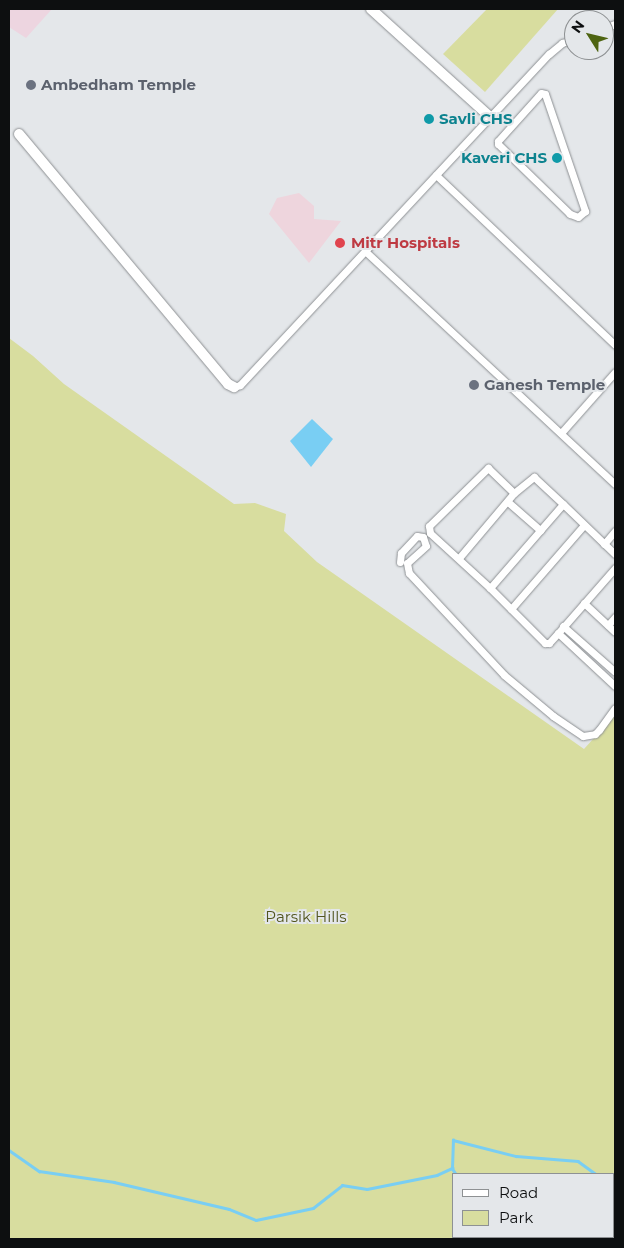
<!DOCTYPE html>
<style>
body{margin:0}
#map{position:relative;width:624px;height:1248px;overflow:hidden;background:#e4e7ea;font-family:Montserrat,sans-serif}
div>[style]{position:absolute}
.industrial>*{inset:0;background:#eed5dd}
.education>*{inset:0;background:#edd5e0}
.green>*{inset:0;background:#d8dd9f}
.water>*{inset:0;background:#79cef3}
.stream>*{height:2.5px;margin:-1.25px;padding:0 1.25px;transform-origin:1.25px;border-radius:1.25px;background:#79cef3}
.roads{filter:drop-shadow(0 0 1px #8d9093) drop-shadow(0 0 1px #8d9093)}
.street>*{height:7px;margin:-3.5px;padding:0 3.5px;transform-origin:3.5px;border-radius:3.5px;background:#fff}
.secondary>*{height:10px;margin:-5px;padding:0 5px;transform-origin:5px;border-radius:5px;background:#fff}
.dots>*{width:14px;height:14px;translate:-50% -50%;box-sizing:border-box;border:2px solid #e4e7ea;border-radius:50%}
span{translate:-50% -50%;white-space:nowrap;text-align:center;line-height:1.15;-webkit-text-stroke:4px #e4e7ea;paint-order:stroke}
.worship-label{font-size:15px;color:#5b616d;font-weight:700}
.left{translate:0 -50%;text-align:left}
.culture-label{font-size:15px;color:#0d838f;font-weight:700}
.right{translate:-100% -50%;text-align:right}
.health-label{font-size:15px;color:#be3a42;font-weight:700}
.park-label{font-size:15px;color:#52551e}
.frame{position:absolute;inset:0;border:10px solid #0d0f10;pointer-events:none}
.legend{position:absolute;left:452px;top:1173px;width:162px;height:65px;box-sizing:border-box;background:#e4e7ea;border:1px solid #8e9193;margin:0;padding:6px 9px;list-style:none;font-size:15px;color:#0d0f10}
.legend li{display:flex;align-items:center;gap:10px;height:25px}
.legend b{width:25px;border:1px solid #8e9193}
.north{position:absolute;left:564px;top:10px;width:50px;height:50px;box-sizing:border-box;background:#e4e7ea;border:1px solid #8e9193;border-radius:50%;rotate:306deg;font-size:14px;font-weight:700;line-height:20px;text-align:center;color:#0d0f10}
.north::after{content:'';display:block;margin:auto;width:18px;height:22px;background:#4e6411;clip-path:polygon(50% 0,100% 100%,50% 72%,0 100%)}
</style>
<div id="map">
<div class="industrial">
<div style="clip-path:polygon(299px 193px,314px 206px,314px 219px,341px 221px,309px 263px,269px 214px,277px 198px)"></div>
</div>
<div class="education">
<div style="clip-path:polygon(9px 9px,52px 9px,26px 38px,9px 27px)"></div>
</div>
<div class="green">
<div style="clip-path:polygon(487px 9px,558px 9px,485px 92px,443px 54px)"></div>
<div style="clip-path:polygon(evenodd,9px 338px,33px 356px,64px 384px,234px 504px,255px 503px,286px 514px,284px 531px,317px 562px,584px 749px,615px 715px,615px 1239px,9px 1239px,9px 338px,453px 1174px,613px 1174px,613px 1237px,453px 1237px,453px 1174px)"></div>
</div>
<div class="water">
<div style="clip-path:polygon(312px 419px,333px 439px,311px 467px,290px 441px)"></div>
</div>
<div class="stream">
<div style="left:9px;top:1150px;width:37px;rotate:35deg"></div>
<div style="left:39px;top:1171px;width:76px;rotate:8.3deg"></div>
<div style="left:114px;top:1182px;width:118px;rotate:13.2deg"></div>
<div style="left:229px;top:1209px;width:29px;rotate:22deg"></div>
<div style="left:256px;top:1220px;width:58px;rotate:-11.9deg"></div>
<div style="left:313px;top:1208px;width:37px;rotate:-38deg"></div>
<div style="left:342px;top:1185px;width:25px;rotate:9deg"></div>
<div style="left:367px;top:1189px;width:71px;rotate:-11.3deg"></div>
<div style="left:437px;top:1175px;width:17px;rotate:-25deg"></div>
<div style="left:452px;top:1168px;width:28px;rotate:-88deg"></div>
<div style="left:453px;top:1140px;width:65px;rotate:14.3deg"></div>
<div style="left:516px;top:1156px;width:62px;rotate:4.6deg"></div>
<div style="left:578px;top:1161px;width:22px;rotate:36deg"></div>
<div style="left:452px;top:1168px;width:7px;rotate:56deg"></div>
<div style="left:613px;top:1187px;width:2px;rotate:27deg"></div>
<div style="left:598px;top:1237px;width:4px;rotate:27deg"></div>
</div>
<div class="roads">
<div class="street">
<div style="left:604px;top:28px;width:12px;rotate:-20deg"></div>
<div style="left:541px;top:93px;width:4px;rotate:14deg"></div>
<div style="left:545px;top:94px;width:124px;rotate:71.1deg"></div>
<div style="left:585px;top:211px;width:9px;rotate:139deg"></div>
<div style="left:578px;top:217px;width:9px;rotate:-159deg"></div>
<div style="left:570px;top:214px;width:100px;rotate:-135.8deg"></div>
<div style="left:498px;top:144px;width:3px;rotate:-90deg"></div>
<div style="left:498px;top:141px;width:64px;rotate:-48.1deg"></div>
<div style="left:436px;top:175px;width:247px;rotate:43.5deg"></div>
<div style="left:365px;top:251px;width:342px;rotate:43deg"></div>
<div style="left:234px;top:387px;width:6px;rotate:-18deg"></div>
<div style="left:240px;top:385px;width:453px;rotate:-47deg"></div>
<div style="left:549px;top:54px;width:17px;rotate:-40deg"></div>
<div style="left:562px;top:43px;width:13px;rotate:-18deg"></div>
<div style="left:561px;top:433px;width:81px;rotate:-48.5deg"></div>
<div style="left:508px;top:502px;width:43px;rotate:41.2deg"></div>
<div style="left:584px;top:525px;width:111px;rotate:131deg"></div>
<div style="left:511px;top:609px;width:30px;rotate:-135deg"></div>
<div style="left:490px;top:588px;width:111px;rotate:-49deg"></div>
<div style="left:563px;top:504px;width:72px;rotate:43.9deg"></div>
<div style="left:604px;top:544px;width:17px;rotate:-50deg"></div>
<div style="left:459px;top:558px;width:85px;rotate:-49.8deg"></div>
<div style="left:514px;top:493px;width:26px;rotate:-39deg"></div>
<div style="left:534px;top:477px;width:40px;rotate:43deg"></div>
<div style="left:400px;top:562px;width:9px;rotate:-84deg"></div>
<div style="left:401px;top:553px;width:23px;rotate:-47deg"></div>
<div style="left:417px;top:536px;width:6px;rotate:9deg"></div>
<div style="left:423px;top:537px;width:9px;rotate:72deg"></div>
<div style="left:426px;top:546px;width:25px;rotate:138deg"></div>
<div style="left:407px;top:563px;width:10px;rotate:79deg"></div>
<div style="left:409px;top:573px;width:139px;rotate:47deg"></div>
<div style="left:504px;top:675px;width:64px;rotate:39.9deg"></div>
<div style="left:553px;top:716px;width:36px;rotate:34deg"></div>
<div style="left:583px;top:736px;width:12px;rotate:-9deg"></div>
<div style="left:595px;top:734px;width:6px;rotate:-45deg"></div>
<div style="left:599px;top:730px;width:27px;rotate:-54deg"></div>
<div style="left:615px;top:568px;width:86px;rotate:131.2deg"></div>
<div style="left:558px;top:633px;width:78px;rotate:42.9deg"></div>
<div style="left:490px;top:588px;width:81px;rotate:-137.5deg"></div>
<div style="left:430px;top:533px;width:7px;rotate:-98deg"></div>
<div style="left:429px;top:526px;width:83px;rotate:-44.5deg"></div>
<div style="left:488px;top:468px;width:36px;rotate:44deg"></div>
<div style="left:584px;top:603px;width:42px;rotate:43.1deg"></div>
<div style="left:511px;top:609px;width:48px;rotate:45deg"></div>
<div style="left:545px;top:643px;width:4px"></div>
<div style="left:549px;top:643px;width:13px;rotate:-48deg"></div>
<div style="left:608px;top:625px;width:11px;rotate:-49deg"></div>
<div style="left:563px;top:626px;width:69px;rotate:41.5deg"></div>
</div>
<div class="secondary">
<div style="left:371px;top:9px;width:161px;rotate:42.2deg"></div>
<div style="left:19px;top:134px;width:326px;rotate:50.1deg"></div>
<div style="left:228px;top:384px;width:7px;rotate:27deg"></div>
</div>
</div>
<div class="dots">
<div style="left:31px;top:85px;background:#6b7280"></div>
<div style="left:429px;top:119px;background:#0f9aa8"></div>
<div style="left:557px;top:158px;background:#0f9aa8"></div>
<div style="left:340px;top:243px;background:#e0444e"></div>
<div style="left:474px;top:385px;background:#6b7280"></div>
</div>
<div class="worship-label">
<span class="left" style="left:41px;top:85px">Ambedham Temple</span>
<span class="left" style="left:484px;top:385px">Ganesh Temple</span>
</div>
<div class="culture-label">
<span class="left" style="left:439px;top:119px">Savli CHS</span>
<span class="right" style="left:547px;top:158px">Kaveri CHS</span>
</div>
<div class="health-label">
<span class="left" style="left:351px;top:243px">Mitr Hospitals</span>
</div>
<div class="park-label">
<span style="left:306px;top:917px">Parsik Hills</span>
</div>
<div class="frame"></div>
<ul class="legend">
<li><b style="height:6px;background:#fff"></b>Road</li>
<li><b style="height:14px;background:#d8dd9f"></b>Park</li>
</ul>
<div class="north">N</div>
</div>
